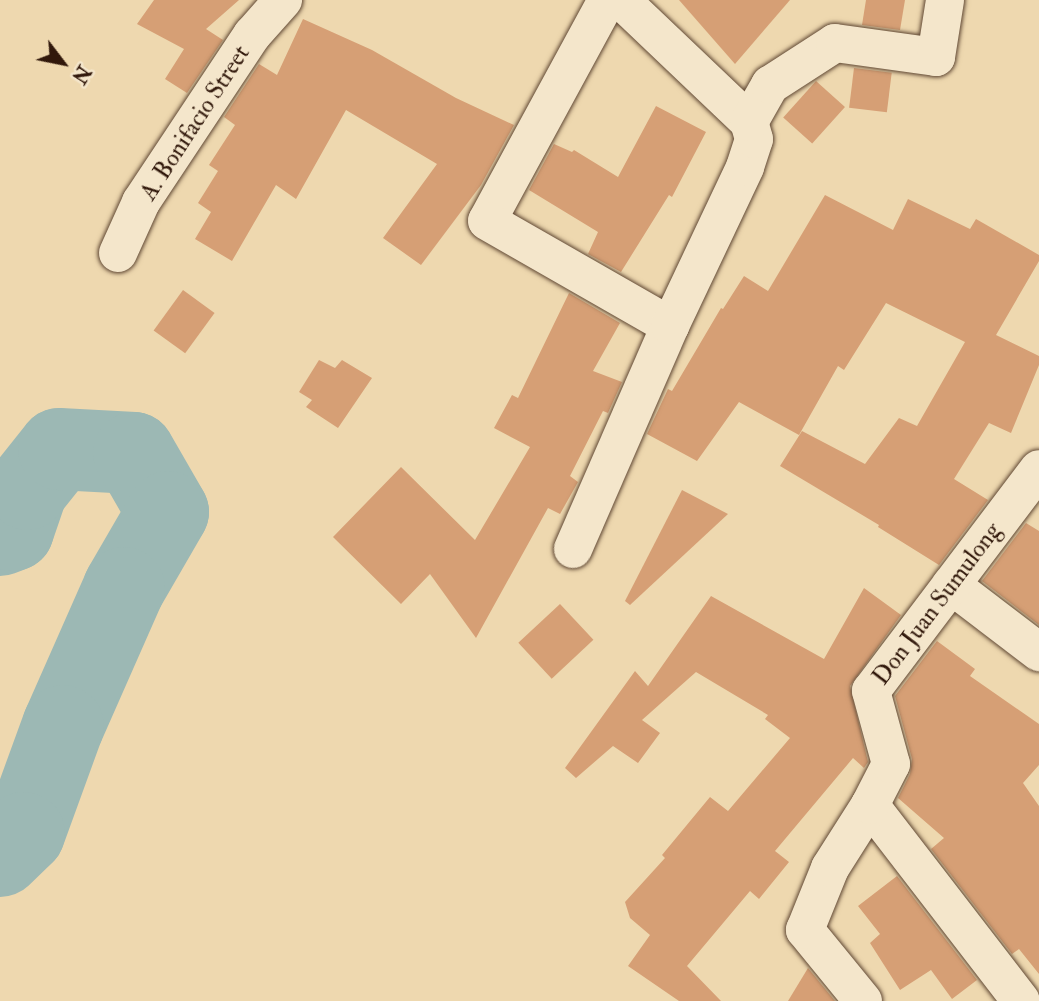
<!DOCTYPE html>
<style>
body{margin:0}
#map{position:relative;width:1039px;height:1001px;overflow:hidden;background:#eed8af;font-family:"IM FELL Double Pica",serif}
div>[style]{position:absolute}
.river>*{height:82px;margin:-41px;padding:0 41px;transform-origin:41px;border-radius:41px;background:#9cb8b4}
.building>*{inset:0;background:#d69f75;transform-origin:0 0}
.roads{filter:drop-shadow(0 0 2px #604834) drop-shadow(0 0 2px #604834)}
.minor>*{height:38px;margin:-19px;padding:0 19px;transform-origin:19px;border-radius:19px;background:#f4e6cb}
span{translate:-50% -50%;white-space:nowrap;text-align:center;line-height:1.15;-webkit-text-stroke:5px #f4e6cb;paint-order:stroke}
.street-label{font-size:24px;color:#31180b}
.north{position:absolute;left:28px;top:28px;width:70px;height:70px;-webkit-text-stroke:5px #f4e6cb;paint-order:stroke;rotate:122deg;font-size:19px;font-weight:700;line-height:28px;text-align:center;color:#31180b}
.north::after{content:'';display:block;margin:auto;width:24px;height:32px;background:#31180b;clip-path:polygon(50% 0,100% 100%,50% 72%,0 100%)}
</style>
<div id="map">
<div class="river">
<div style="left:0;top:535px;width:14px;rotate:-21deg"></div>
<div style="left:13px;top:530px;width:43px;rotate:-71.1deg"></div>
<div style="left:27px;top:489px;width:51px;rotate:-51.3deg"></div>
<div style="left:59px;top:449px;width:75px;rotate:3.1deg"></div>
<div style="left:134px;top:453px;width:68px;rotate:60deg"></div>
<div style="left:168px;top:512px;width:88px;rotate:120.1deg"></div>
<div style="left:124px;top:588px;width:151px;rotate:113.8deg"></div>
<div style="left:63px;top:726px;width:114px;rotate:110deg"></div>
<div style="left:24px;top:833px;width:33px;rotate:136deg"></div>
</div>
<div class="building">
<div style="clip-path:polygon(154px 0,239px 0,206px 29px,223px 40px,187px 93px,165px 79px,184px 49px,137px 24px)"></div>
<div style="clip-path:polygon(679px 0,790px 0,735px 64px)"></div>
<div style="clip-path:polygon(866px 0,905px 0,900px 30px,862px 25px)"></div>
<div style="clip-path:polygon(303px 19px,372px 50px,456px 98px,514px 125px,481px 185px,421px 265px,383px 238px,437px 164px,346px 110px,296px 199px,276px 185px,232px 261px,195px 239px,211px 212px,198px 203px,218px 171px,209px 165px,235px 125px,224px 117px,259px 64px,277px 75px)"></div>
<div style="left:854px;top:68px;width:38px;height:40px;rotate:7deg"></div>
<div style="left:816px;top:81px;width:39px;height:49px;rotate:42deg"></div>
<div style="clip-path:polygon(656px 106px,706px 132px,672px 197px,669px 195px,621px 272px,588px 254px,598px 232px,529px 190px,554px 144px,572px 152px,574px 150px,618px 177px)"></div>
<div style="clip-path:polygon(825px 195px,893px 230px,908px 199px,970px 229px,976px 219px,1039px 255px,1039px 261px,996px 335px,1039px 356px,1039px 365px,1011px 433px,989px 423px,954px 479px,988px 500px,939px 565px,878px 527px,879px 525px,780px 466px,802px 431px,865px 464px,899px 418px,917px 426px,965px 342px,886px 303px,844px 370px,838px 366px,799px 435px,739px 402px,697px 461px,647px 434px,668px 389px,672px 391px,721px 308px,723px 309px,744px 276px,768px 291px)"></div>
<div style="left:183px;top:290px;width:39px;height:50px;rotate:36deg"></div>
<div style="clip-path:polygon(569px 293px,620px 323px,593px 371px,622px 382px,608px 413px,603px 411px,570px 476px,578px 482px,560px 514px,548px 508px,476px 638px,430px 574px,401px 604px,333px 537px,401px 467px,475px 540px,530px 447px,494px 428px,512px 395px,518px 398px)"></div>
<div style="clip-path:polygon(319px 360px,335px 368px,342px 360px,372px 378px,338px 428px,306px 407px,312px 400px,299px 392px)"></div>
<div style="clip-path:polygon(682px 490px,728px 514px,630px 605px,625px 601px)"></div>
<div style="clip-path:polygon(1026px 523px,1039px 531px,1039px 625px,982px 581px)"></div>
<div style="clip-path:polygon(864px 588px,901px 615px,850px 686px,868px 762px,864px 768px,853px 758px,775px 851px,789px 862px,759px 899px,750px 891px,687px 966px,721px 1001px,679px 1001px,628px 966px,650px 935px,630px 918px,625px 902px,665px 858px,662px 855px,710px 797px,728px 811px,790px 738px,765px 719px,768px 715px,696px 672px,642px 720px,660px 733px,638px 763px,613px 746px,576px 778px,565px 768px,635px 671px,648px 686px,711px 596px,824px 659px)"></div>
<div style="left:560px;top:604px;width:49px;height:57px;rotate:47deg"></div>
<div style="clip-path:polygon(937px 641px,975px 669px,970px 676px,1039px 724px,1039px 765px,1023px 783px,1039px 806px,1039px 974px,1019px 949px,1012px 954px,931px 849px,944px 838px,898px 798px,910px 774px,912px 759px,895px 696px)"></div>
<div style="clip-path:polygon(897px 876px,977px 980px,952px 999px,931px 970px,900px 990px,870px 943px,880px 934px,858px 906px)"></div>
<div style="clip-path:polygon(808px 968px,835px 1001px,788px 1001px)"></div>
</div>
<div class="roads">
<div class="minor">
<div style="left:607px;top:0;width:251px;rotate:118.5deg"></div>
<div style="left:487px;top:221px;width:211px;rotate:29.8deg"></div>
<div style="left:621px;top:0;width:177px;rotate:43.6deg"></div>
<div style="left:118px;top:253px;width:56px;rotate:-65.7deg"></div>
<div style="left:141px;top:202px;width:201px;rotate:-56.4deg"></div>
<div style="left:252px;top:35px;width:47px;rotate:-48.5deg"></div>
<div style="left:573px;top:549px;width:243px;rotate:-66.5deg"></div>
<div style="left:670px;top:326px;width:176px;rotate:-64.7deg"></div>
<div style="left:745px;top:167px;width:29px;rotate:-72deg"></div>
<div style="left:754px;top:139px;width:18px;rotate:-106deg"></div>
<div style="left:749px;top:122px;width:43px;rotate:-60.4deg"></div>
<div style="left:770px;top:85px;width:77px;rotate:-32.9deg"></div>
<div style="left:835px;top:43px;width:102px;rotate:7.9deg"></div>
<div style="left:936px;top:57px;width:58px;rotate:-81deg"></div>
<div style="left:951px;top:585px;width:111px;rotate:37.3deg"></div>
<div style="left:870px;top:805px;width:247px;rotate:52.4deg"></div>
<div style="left:863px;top:1001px;width:92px;rotate:-129.2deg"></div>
<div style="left:805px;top:930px;width:67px;rotate:-68deg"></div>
<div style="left:830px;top:868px;width:75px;rotate:-57.6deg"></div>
<div style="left:870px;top:805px;width:46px;rotate:-62.9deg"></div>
<div style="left:891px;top:764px;width:76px;rotate:-105.3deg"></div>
<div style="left:871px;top:691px;width:278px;rotate:-52.9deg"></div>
</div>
</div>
<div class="street-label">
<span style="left:195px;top:123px;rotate:-57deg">A. Bonifacio Street</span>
<span style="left:937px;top:604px;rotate:-53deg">Don Juan Sumulong</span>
</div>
<div class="north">N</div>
</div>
